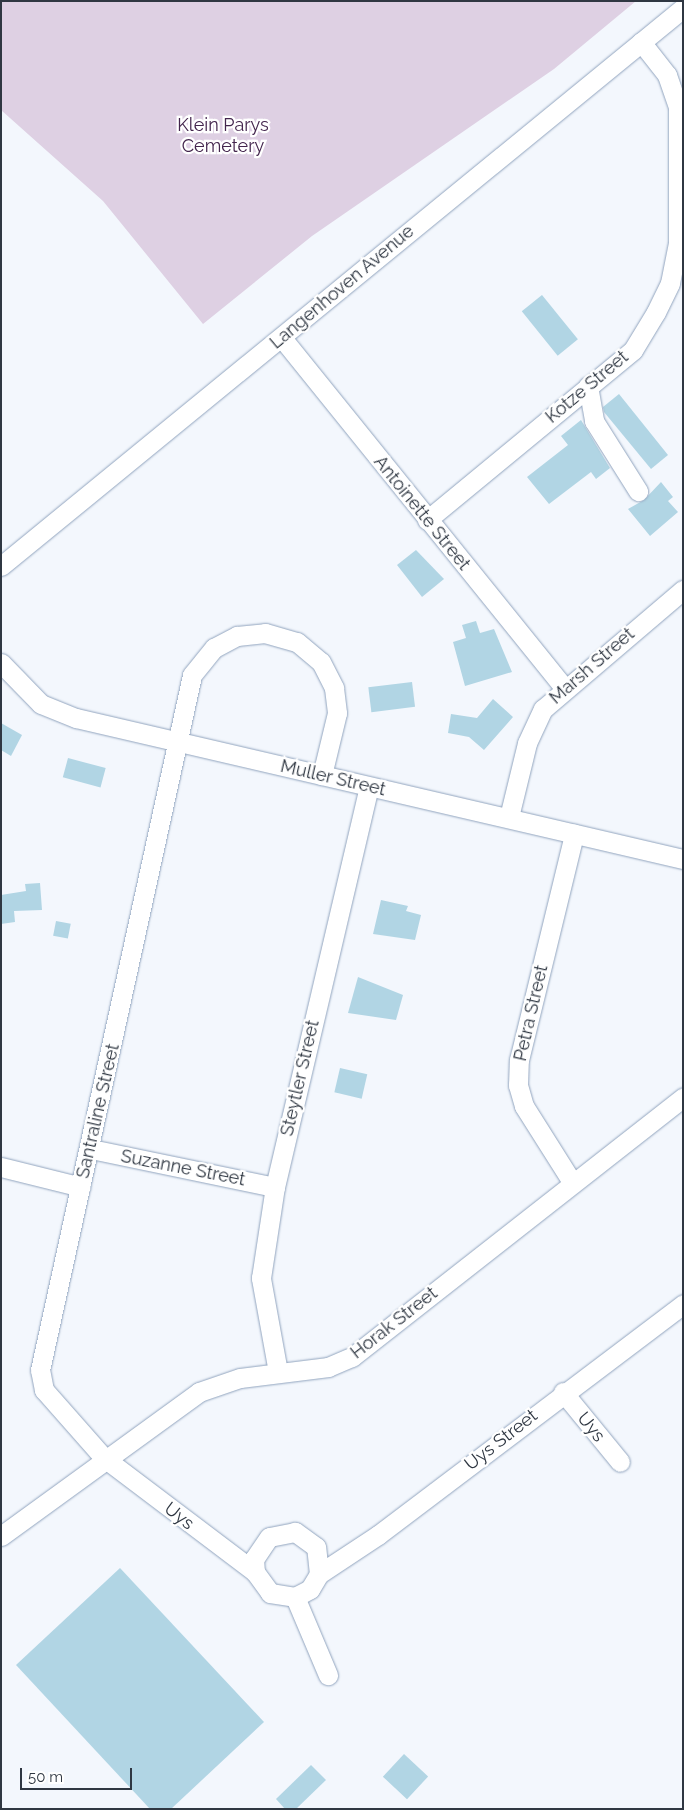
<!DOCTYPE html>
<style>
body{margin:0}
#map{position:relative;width:684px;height:1810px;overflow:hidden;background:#f3f7fd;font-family:Raleway,sans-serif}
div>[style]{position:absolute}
.green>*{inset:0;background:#ded0e3}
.building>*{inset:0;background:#b1d5e4;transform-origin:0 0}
.roads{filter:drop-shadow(0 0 1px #91a4be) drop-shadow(0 0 1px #91a4be)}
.minor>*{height:19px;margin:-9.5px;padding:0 9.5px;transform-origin:9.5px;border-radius:9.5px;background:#fff}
span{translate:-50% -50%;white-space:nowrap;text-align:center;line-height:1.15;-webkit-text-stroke:4.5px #fff;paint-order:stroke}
.park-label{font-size:18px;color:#43254d}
.street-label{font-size:18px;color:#2f3742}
.frame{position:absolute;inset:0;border:2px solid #2f3742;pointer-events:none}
.scale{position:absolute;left:20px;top:1768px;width:112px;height:22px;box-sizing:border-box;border:2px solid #2f3742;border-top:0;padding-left:6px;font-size:15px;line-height:18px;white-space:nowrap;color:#2f3742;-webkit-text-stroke:4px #fff;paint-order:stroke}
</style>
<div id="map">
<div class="green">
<div style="clip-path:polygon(1px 1px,636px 1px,554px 69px,312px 236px,203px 324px,103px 201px,1px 110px)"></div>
</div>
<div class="building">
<div style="left:542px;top:295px;width:57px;height:26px;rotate:51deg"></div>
<div style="clip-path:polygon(619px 394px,668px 455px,651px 469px,604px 412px,603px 407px)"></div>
<div style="clip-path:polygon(581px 420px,610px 468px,596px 479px,591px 472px,549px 504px,527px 477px,568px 445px,561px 436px)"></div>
<div style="clip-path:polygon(661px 482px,673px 497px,668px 501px,678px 512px,650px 536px,628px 509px,644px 500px)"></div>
<div style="clip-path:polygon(416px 550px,444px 579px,422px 597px,397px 565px)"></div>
<div style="clip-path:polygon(476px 621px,480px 633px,494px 629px,512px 672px,465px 686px,453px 642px,466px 638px,462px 625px)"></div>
<div style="left:412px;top:682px;width:25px;height:44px;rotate:83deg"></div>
<div style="clip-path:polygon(493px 699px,513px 717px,484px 750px,469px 737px,448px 733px,451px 714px,477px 718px)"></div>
<div style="clip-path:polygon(1px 723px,22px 735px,11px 756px,1px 750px)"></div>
<div style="left:68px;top:758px;width:39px;height:20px;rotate:15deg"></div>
<div style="clip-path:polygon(40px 883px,42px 910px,14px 911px,15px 922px,1px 924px,1px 895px,26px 891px,25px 884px)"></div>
<div style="clip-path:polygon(381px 900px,408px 906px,406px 911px,421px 915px,415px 940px,373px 934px)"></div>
<div style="left:56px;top:921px;width:15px;height:15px;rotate:11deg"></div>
<div style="clip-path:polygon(358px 977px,403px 995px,396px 1020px,348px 1013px)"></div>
<div style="left:340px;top:1068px;width:28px;height:25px;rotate:13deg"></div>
<div style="clip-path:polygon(120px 1568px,264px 1722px,171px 1809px,150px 1809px,16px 1665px)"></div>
<div style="left:404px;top:1754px;width:33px;height:31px;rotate:43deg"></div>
<div style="clip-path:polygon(311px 1765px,326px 1780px,296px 1809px,285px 1809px,276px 1799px)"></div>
</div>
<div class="roads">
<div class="minor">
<div style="left:282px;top:338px;width:449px;rotate:51.1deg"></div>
<div style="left:588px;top:386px;width:36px;rotate:80deg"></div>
<div style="left:594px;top:421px;width:83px;rotate:57.8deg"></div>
<div style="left:427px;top:520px;width:267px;rotate:-39.5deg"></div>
<div style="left:633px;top:350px;width:44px;rotate:-58.8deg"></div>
<div style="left:656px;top:312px;width:32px;rotate:-64deg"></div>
<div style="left:670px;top:283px;width:41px;rotate:-78.7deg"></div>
<div style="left:678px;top:243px;width:136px;rotate:-90deg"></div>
<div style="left:678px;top:107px;width:34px;rotate:-109deg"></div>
<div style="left:667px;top:75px;width:42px;rotate:-128.2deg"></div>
<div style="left:1px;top:566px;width:881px;rotate:-39.29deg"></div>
<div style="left:1px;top:663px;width:57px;rotate:45.7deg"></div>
<div style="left:41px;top:704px;width:38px;rotate:22deg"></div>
<div style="left:76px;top:718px;width:623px;rotate:13.08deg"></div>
<div style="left:509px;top:817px;width:76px;rotate:-76.3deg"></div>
<div style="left:527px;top:743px;width:38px;rotate:-65deg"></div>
<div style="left:543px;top:709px;width:184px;rotate:-40.4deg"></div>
<div style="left:91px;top:1149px;width:188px;rotate:11.7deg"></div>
<div style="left:1px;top:1167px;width:82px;rotate:14deg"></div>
<div style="left:572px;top:1182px;width:90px;rotate:-122.3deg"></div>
<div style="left:524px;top:1106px;width:22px;rotate:-106deg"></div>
<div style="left:518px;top:1085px;width:25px;rotate:-88deg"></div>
<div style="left:519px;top:1060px;width:233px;rotate:-76.3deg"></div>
<div style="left:278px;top:1372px;width:96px;rotate:-100.3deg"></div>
<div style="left:261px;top:1278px;width:92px;rotate:-81.3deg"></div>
<div style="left:275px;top:1187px;width:411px;rotate:-76.8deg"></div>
<div style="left:563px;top:1392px;width:90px;rotate:50.8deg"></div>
<div style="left:1px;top:1536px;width:245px;rotate:-36deg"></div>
<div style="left:199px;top:1392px;width:43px;rotate:-18.9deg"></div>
<div style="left:240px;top:1378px;width:89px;rotate:-7.1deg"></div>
<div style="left:328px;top:1367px;width:26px;rotate:-23deg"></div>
<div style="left:352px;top:1357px;width:421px;rotate:-38.1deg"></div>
<div style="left:255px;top:1572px;width:189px;rotate:-142.9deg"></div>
<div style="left:104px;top:1458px;width:91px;rotate:-131.4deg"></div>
<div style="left:44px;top:1390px;width:20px;rotate:-101deg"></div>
<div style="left:40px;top:1370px;width:711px;rotate:-77.66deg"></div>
<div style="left:192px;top:675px;width:35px;rotate:-51deg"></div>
<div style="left:214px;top:648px;width:26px;rotate:-28deg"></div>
<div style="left:237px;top:636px;width:28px;rotate:-6deg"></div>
<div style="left:265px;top:633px;width:33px;rotate:16deg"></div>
<div style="left:297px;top:642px;width:31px;rotate:40deg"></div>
<div style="left:321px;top:662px;width:29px;rotate:63deg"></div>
<div style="left:334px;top:688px;width:25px;rotate:83deg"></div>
<div style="left:337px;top:713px;width:64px;rotate:103.6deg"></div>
<div style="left:319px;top:1574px;width:27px;rotate:-96deg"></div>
<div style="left:316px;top:1547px;width:26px;rotate:-144deg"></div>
<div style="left:295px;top:1532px;width:26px;rotate:169deg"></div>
<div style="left:269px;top:1537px;width:27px;rotate:124deg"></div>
<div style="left:254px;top:1559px;width:13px;rotate:86deg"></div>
<div style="left:255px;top:1572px;width:26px;rotate:54deg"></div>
<div style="left:270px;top:1593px;width:25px;rotate:9deg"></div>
<div style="left:295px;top:1597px;width:17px;rotate:-28deg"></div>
<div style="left:310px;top:1589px;width:17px;rotate:-59deg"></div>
<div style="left:319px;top:1574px;width:71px;rotate:-33.5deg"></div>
<div style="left:378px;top:1535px;width:383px;rotate:-37.1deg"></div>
<div style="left:295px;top:1597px;width:85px;rotate:67.1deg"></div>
</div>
</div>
<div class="park-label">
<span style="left:223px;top:136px">Klein Parys<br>Cemetery</span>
</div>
<div class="street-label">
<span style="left:342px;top:287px;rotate:-40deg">Langenhoven Avenue</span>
<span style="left:587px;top:387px;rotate:-40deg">Kotze Street</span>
<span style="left:422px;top:513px;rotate:51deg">Antoinette Street</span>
<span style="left:592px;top:666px;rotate:-41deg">Marsh Street</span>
<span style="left:333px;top:778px;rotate:13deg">Muller Street</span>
<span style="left:531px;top:1013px;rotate:-77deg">Petra Street</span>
<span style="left:300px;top:1078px;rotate:-77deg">Steytler Street</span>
<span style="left:98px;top:1111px;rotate:-77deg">Santraline Street</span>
<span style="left:183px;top:1168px;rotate:11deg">Suzanne Street</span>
<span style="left:394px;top:1323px;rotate:-38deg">Horak Street</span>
<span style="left:591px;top:1427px;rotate:51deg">Uys</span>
<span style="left:501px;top:1440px;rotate:-38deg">Uys Street</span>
<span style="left:179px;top:1516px;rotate:38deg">Uys</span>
</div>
<div class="frame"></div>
<div class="scale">50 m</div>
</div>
